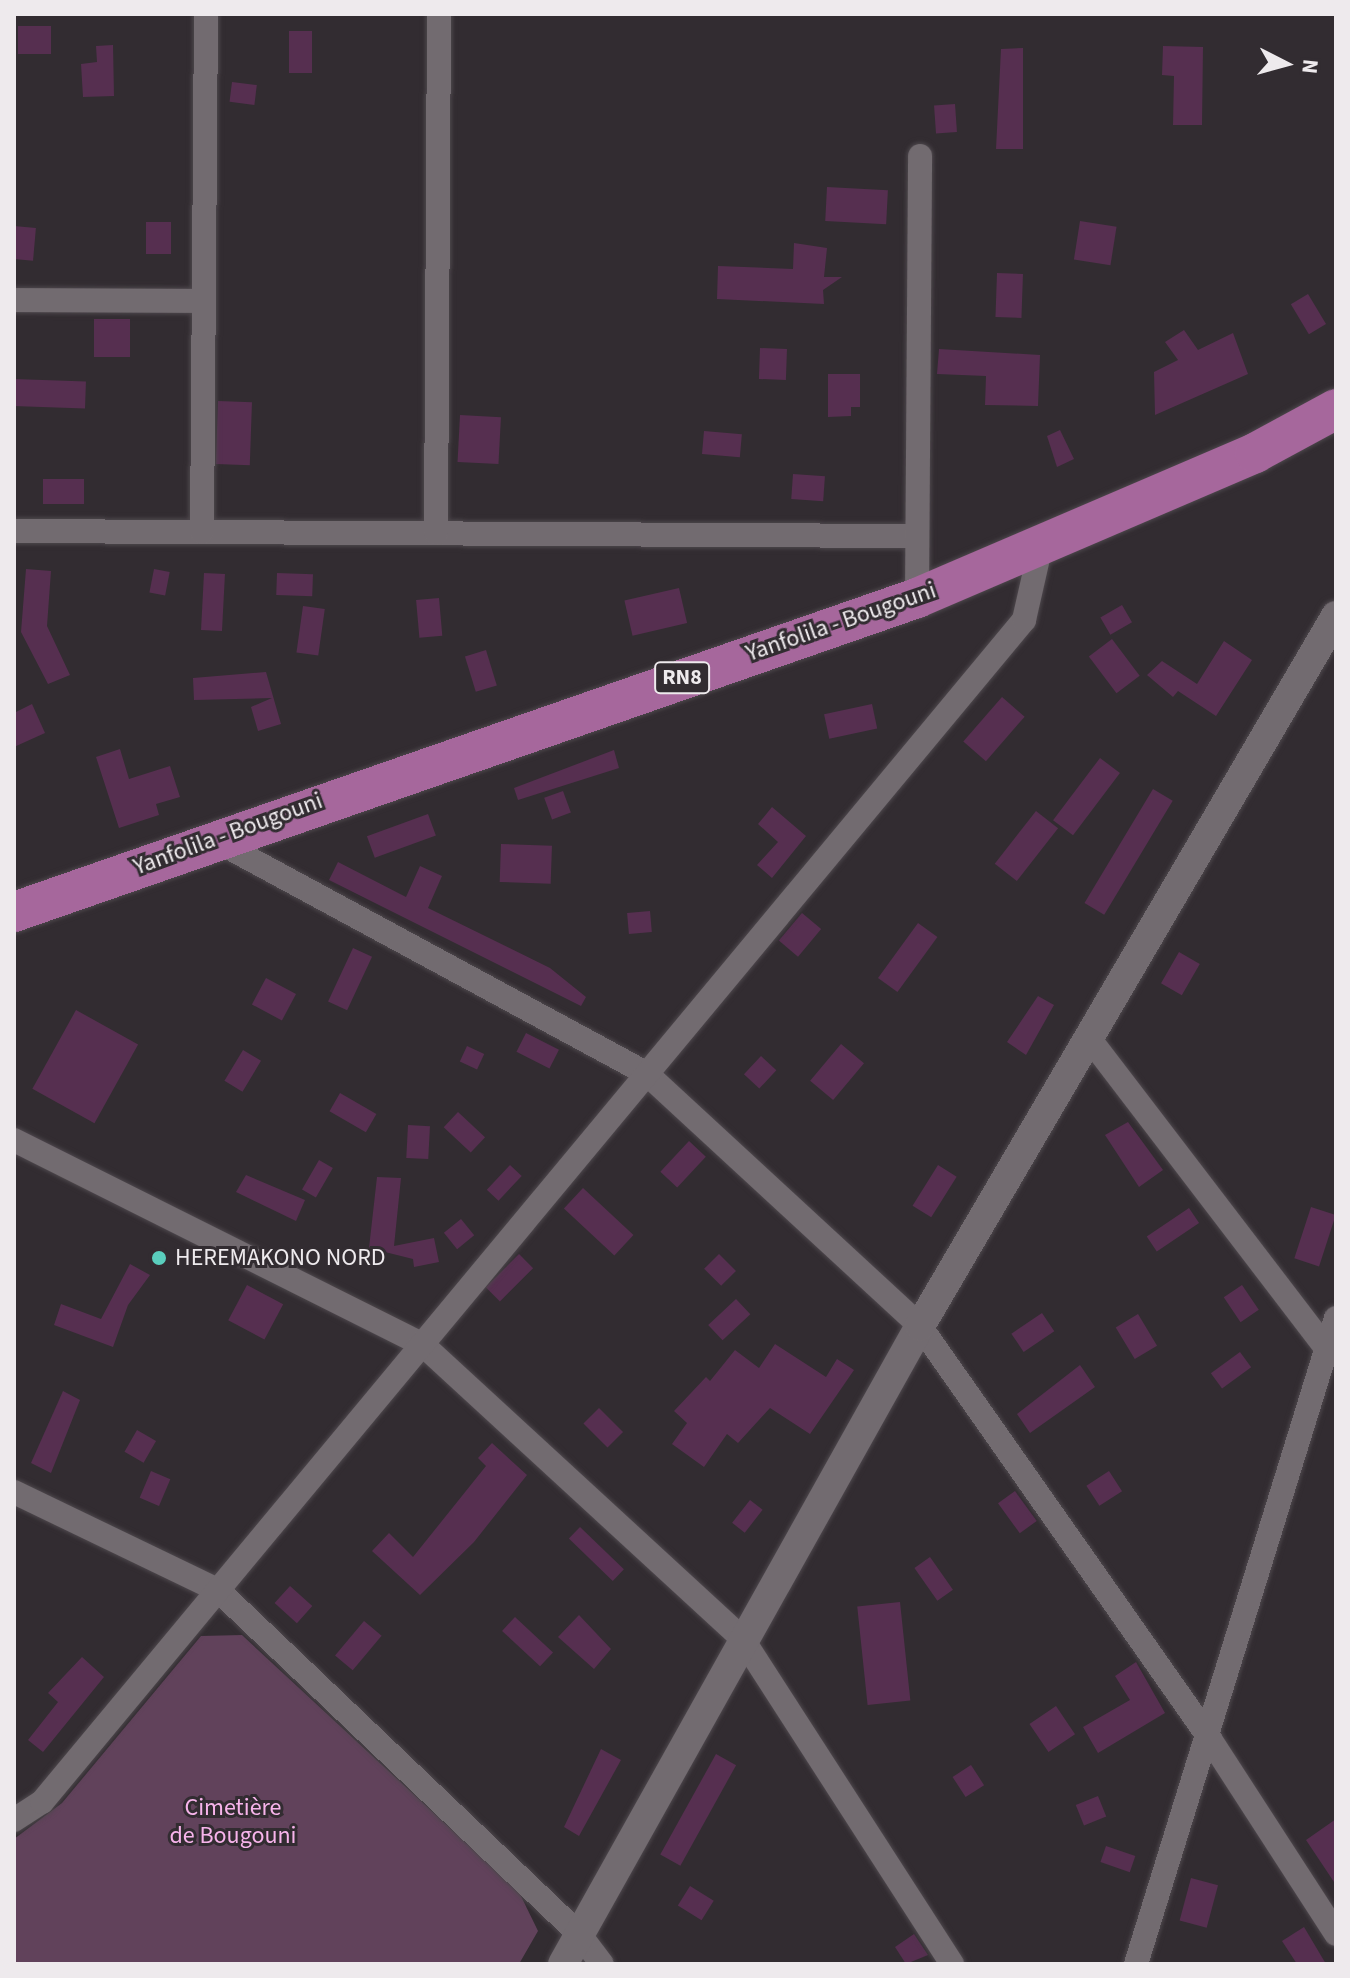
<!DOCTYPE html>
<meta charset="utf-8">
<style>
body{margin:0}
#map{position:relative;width:1350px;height:1978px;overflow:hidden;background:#322c31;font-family:"Source Sans 3",sans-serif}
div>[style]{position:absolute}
.green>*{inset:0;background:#61425b}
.building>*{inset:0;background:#562f50;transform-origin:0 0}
.roads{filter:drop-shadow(0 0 2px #4d474c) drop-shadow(0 0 2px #4d474c)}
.minor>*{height:24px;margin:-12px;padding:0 12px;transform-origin:12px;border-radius:12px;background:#726b70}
.tertiary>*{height:30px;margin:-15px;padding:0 15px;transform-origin:15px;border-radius:15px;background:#726b70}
.primary>*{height:40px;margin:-20px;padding:0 20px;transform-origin:20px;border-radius:20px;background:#a6679c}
.dots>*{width:22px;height:22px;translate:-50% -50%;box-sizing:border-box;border:4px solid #322c31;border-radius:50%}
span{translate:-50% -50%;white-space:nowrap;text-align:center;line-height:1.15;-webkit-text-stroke:6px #322c31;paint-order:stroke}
.shield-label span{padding:2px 6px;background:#322c31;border:2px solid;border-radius:6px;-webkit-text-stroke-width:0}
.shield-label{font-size:22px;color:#eeeaed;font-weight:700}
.street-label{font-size:24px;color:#eeeaed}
.poi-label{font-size:24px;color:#eeeaed}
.left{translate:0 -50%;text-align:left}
.park-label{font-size:24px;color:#f7b4eb}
.frame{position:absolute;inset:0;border:16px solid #eeeaed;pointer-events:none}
.north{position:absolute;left:1246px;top:24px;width:80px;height:80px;-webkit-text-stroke:6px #322c31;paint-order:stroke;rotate:96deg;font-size:22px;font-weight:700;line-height:32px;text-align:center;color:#eeeaed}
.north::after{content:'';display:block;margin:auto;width:28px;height:36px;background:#eeeaed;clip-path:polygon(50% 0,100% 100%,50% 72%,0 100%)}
</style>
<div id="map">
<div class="green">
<div style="clip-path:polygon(242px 1635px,519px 1892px,538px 1931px,519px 1964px,14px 1964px,14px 1839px,62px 1803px,201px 1636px)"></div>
</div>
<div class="building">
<div style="left:51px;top:26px;width:28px;height:33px;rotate:90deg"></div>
<div style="left:289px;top:31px;width:23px;height:42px"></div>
<div style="clip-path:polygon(113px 45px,114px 96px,83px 97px,81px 64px,97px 62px,96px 46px)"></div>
<div style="clip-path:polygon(1163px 46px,1203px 47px,1202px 125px,1173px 125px,1174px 76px,1162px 75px)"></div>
<div style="clip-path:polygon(1023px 48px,1023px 149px,996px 149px,1001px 49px)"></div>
<div style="left:232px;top:82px;width:25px;height:20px;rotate:7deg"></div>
<div style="left:955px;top:104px;width:28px;height:21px;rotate:86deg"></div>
<div style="left:827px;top:187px;width:61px;height:34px;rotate:3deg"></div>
<div style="left:1080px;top:221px;width:37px;height:39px;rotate:9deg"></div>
<div style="left:146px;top:222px;width:25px;height:32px"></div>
<div style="left:14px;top:226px;width:22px;height:33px;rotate:5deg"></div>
<div style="clip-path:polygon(794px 243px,827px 248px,824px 277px,842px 277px,823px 290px,824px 304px,717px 299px,718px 266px,793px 269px)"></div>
<div style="left:997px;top:273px;width:26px;height:44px;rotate:2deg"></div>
<div style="left:1308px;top:294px;width:35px;height:20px;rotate:59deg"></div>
<div style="left:94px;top:319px;width:36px;height:38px"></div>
<div style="clip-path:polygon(1184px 330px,1198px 350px,1233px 333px,1248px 374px,1155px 415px,1154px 372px,1178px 360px,1165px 342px)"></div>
<div style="left:760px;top:348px;width:27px;height:31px;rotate:2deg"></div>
<div style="clip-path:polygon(939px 349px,1040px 355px,1038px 406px,985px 405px,986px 376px,937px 374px)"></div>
<div style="clip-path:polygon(828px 374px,860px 374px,860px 407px,851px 407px,851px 416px,828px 417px)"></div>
<div style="left:14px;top:379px;width:72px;height:27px;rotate:2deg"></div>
<div style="left:218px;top:401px;width:34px;height:63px;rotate:2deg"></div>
<div style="left:460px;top:415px;width:41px;height:47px;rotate:3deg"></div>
<div style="clip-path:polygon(1060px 430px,1074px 459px,1057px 467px,1047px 436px)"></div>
<div style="left:704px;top:431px;width:38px;height:23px;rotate:5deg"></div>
<div style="left:793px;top:474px;width:32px;height:25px;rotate:4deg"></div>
<div style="left:43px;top:479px;width:41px;height:25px"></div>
<div style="clip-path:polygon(26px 569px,51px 571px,47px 626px,70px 675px,48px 684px,21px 632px)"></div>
<div style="left:154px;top:569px;width:16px;height:24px;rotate:11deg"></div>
<div style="left:204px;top:573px;width:21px;height:57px;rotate:3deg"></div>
<div style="left:277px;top:573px;width:36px;height:22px;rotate:2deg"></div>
<div style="left:679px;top:588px;width:36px;height:56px;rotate:77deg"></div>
<div style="left:439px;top:598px;width:38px;height:23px;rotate:85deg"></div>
<div style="left:1122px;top:605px;width:20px;height:25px;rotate:60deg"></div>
<div style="left:303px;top:606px;width:22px;height:47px;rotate:8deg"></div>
<div style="left:1112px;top:639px;width:46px;height:29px;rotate:53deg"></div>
<div style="clip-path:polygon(1224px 641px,1252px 660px,1216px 716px,1178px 691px,1173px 697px,1147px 675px,1162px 661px,1197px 684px)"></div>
<div style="left:486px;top:650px;width:37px;height:22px;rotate:73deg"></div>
<div style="clip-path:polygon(266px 672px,281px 724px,258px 731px,251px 707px,272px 698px,194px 700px,193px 678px)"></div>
<div style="left:1002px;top:697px;width:30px;height:59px;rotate:41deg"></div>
<div style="clip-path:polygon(32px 704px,45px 733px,14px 747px,14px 713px)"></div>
<div style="left:872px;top:704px;width:25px;height:49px;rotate:78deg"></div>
<div style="clip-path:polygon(120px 749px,129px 779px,170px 766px,180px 797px,156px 804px,159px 815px,119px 828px,96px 757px)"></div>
<div style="clip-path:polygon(614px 750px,619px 768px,518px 800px,514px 788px)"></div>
<div style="left:1100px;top:758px;width:25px;height:78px;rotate:37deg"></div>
<div style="left:1153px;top:789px;width:23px;height:133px;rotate:31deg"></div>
<div style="left:563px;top:791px;width:23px;height:20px;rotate:70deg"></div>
<div style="clip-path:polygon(772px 807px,806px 836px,772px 878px,757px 865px,778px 842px,758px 824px)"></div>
<div style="left:1036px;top:811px;width:28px;height:67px;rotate:38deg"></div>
<div style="left:428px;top:814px;width:23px;height:65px;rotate:70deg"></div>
<div style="left:501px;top:844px;width:51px;height:38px;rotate:2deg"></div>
<div style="clip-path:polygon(338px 862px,406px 897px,420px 866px,442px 876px,428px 908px,550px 968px,586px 997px,581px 1006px,329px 880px)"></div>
<div style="left:650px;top:911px;width:21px;height:23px;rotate:85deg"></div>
<div style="left:802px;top:913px;width:25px;height:36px;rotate:40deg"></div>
<div style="left:918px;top:923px;width:24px;height:68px;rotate:36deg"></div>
<div style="left:353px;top:948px;width:21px;height:59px;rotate:25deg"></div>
<div style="left:1179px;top:952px;width:24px;height:36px;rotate:30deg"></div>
<div style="left:266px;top:978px;width:34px;height:30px;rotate:28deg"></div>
<div style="clip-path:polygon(1038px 996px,1054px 1005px,1026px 1055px,1007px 1042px)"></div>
<div style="left:76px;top:1010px;width:71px;height:90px;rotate:29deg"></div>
<div style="left:526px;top:1033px;width:37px;height:21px;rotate:27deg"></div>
<div style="left:841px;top:1044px;width:30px;height:48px;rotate:40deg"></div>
<div style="left:467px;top:1046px;width:19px;height:17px;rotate:25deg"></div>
<div style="left:243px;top:1050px;width:21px;height:36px;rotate:31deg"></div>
<div style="left:761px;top:1056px;width:21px;height:25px;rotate:43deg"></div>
<div style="left:340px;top:1093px;width:42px;height:21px;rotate:30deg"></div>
<div style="left:458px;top:1112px;width:37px;height:21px;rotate:43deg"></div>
<div style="clip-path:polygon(1128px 1122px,1163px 1170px,1139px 1187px,1105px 1135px)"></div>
<div style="left:408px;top:1125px;width:22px;height:33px;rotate:3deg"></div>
<div style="left:689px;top:1141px;width:23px;height:42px;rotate:43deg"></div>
<div style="left:319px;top:1160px;width:16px;height:34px;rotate:30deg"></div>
<div style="left:510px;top:1165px;width:16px;height:34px;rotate:43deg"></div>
<div style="left:938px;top:1165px;width:22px;height:48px;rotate:32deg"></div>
<div style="clip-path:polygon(246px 1175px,305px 1200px,296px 1221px,236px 1192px)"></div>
<div style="clip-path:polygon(377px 1177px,401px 1178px,394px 1246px,434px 1238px,439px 1262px,414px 1267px,413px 1259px,369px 1248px)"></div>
<div style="left:583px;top:1188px;width:69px;height:28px;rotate:43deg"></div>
<div style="left:1311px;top:1207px;width:26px;height:54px;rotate:18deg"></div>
<div style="left:1189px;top:1208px;width:18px;height:51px;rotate:56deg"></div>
<div style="left:461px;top:1219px;width:21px;height:22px;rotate:51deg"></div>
<div style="left:519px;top:1254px;width:20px;height:47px;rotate:45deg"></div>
<div style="left:719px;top:1254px;width:24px;height:21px;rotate:45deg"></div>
<div style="clip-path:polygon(130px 1264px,150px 1275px,128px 1305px,113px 1347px,54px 1325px,61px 1304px,101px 1319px)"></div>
<div style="left:247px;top:1285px;width:41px;height:40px;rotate:28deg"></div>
<div style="left:1242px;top:1285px;width:30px;height:22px;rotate:56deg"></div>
<div style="left:736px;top:1299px;width:21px;height:38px;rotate:47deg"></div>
<div style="left:1042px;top:1313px;width:22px;height:37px;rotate:56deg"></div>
<div style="left:1138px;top:1314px;width:37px;height:26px;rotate:59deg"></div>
<div style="clip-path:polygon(775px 1344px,826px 1377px,837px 1359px,854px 1370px,810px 1434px,770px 1408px,738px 1443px,727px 1434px,704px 1467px,672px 1444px,687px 1423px,674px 1411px,706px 1377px,710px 1381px,735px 1350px,759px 1368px)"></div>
<div style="left:1240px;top:1352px;width:19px;height:36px;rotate:54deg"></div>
<div style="clip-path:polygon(1080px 1365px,1095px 1387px,1030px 1433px,1017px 1414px)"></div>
<div style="clip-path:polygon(63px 1391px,80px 1400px,51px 1473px,31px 1463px)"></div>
<div style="left:599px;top:1408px;width:34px;height:22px;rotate:45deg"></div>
<div style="left:137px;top:1430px;width:22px;height:25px;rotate:30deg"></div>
<div style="clip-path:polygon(492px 1443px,527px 1475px,474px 1542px,420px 1595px,372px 1551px,389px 1533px,413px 1557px,486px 1466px,478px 1458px)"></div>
<div style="left:151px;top:1471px;width:21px;height:29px;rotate:23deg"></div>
<div style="left:1109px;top:1471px;width:24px;height:27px;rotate:57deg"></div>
<div style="left:1015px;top:1491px;width:37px;height:21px;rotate:54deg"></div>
<div style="left:750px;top:1500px;width:16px;height:29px;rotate:38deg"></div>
<div style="left:580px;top:1527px;width:61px;height:16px;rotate:44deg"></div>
<div style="left:930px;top:1557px;width:40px;height:19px;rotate:55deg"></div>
<div style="left:290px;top:1586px;width:30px;height:23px;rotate:42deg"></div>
<div style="left:900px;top:1602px;width:99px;height:43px;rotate:84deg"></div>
<div style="clip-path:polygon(579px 1615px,611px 1649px,594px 1669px,558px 1637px)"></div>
<div style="left:515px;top:1617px;width:52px;height:19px;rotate:43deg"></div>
<div style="left:364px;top:1621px;width:23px;height:45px;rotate:40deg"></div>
<div style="clip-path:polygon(82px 1657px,104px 1677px,43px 1752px,28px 1740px,58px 1702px,48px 1693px)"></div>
<div style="clip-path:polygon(1136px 1662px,1165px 1713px,1098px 1753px,1083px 1727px,1130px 1700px,1115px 1676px)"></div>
<div style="left:1056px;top:1706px;width:34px;height:32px;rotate:56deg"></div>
<div style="clip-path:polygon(601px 1749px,621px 1760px,579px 1836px,564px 1827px)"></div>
<div style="left:716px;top:1754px;width:23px;height:115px;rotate:29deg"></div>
<div style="left:971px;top:1765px;width:24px;height:22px;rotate:57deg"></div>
<div style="left:1098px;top:1796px;width:22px;height:24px;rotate:68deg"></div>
<div style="clip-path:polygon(1336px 1819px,1336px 1885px,1306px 1840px)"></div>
<div style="left:1106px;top:1846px;width:31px;height:17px;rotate:19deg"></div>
<div style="left:1191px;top:1878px;width:28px;height:44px;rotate:15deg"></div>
<div style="left:690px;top:1886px;width:28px;height:23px;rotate:32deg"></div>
<div style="clip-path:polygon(1304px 1927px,1326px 1964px,1297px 1964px,1282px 1941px)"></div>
<div style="clip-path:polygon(914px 1934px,928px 1955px,906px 1964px,895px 1947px)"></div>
</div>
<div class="roads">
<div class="minor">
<div style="left:14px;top:300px;width:189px;rotate:0.3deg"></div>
<div style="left:14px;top:531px;width:903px;rotate:0.32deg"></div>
<div style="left:202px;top:532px;width:518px;rotate:-89.56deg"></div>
<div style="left:436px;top:533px;width:519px;rotate:-89.67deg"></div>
<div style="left:917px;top:598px;width:442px;rotate:-89.6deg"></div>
<div style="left:213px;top:839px;width:494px;rotate:28.4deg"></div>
<div style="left:647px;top:1074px;width:372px;rotate:42.7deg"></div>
<div style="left:920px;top:1326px;width:505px;rotate:54.92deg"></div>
<div style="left:1210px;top:1739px;width:232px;rotate:57.1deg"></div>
<div style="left:1089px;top:1038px;width:392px;rotate:52.6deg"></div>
<div style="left:14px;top:1140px;width:456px;rotate:26.6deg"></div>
<div style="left:422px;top:1344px;width:435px;rotate:42.6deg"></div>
<div style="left:742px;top:1638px;width:388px;rotate:57.2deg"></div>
<div style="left:14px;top:1492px;width:226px;rotate:25.7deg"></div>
<div style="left:218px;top:1590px;width:500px;rotate:43.62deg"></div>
<div style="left:580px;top:1935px;width:36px;rotate:53deg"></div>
<div style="left:14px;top:1820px;width:33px;rotate:-33deg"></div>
<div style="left:42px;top:1802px;width:1537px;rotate:-50.28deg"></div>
<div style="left:1024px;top:620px;width:77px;rotate:-77.2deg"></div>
<div style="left:1136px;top:1964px;width:676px;rotate:-72.8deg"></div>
</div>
<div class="tertiary">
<div style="left:563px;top:1964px;width:731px;rotate:-60.77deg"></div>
<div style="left:920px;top:1326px;width:823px;rotate:-59.63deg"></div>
</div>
<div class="primary">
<div style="left:14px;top:912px;width:956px;rotate:-19.17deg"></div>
<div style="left:917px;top:598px;width:368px;rotate:-23.2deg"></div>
<div style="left:1255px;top:453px;width:92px;rotate:-28.5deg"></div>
</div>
</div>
<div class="dots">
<div style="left:159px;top:1258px;background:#5acebd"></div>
</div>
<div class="shield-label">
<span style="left:682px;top:678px">RN8</span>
</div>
<div class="street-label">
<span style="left:841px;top:622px;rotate:-19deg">Yanfolila - Bougouni</span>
<span style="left:228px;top:834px;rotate:-20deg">Yanfolila - Bougouni</span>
</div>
<div class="poi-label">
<span class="left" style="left:175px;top:1258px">HEREMAKONO NORD</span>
</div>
<div class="park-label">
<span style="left:233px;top:1822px">Cimetière<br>de Bougouni</span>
</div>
<div class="frame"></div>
<div class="north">N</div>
</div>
